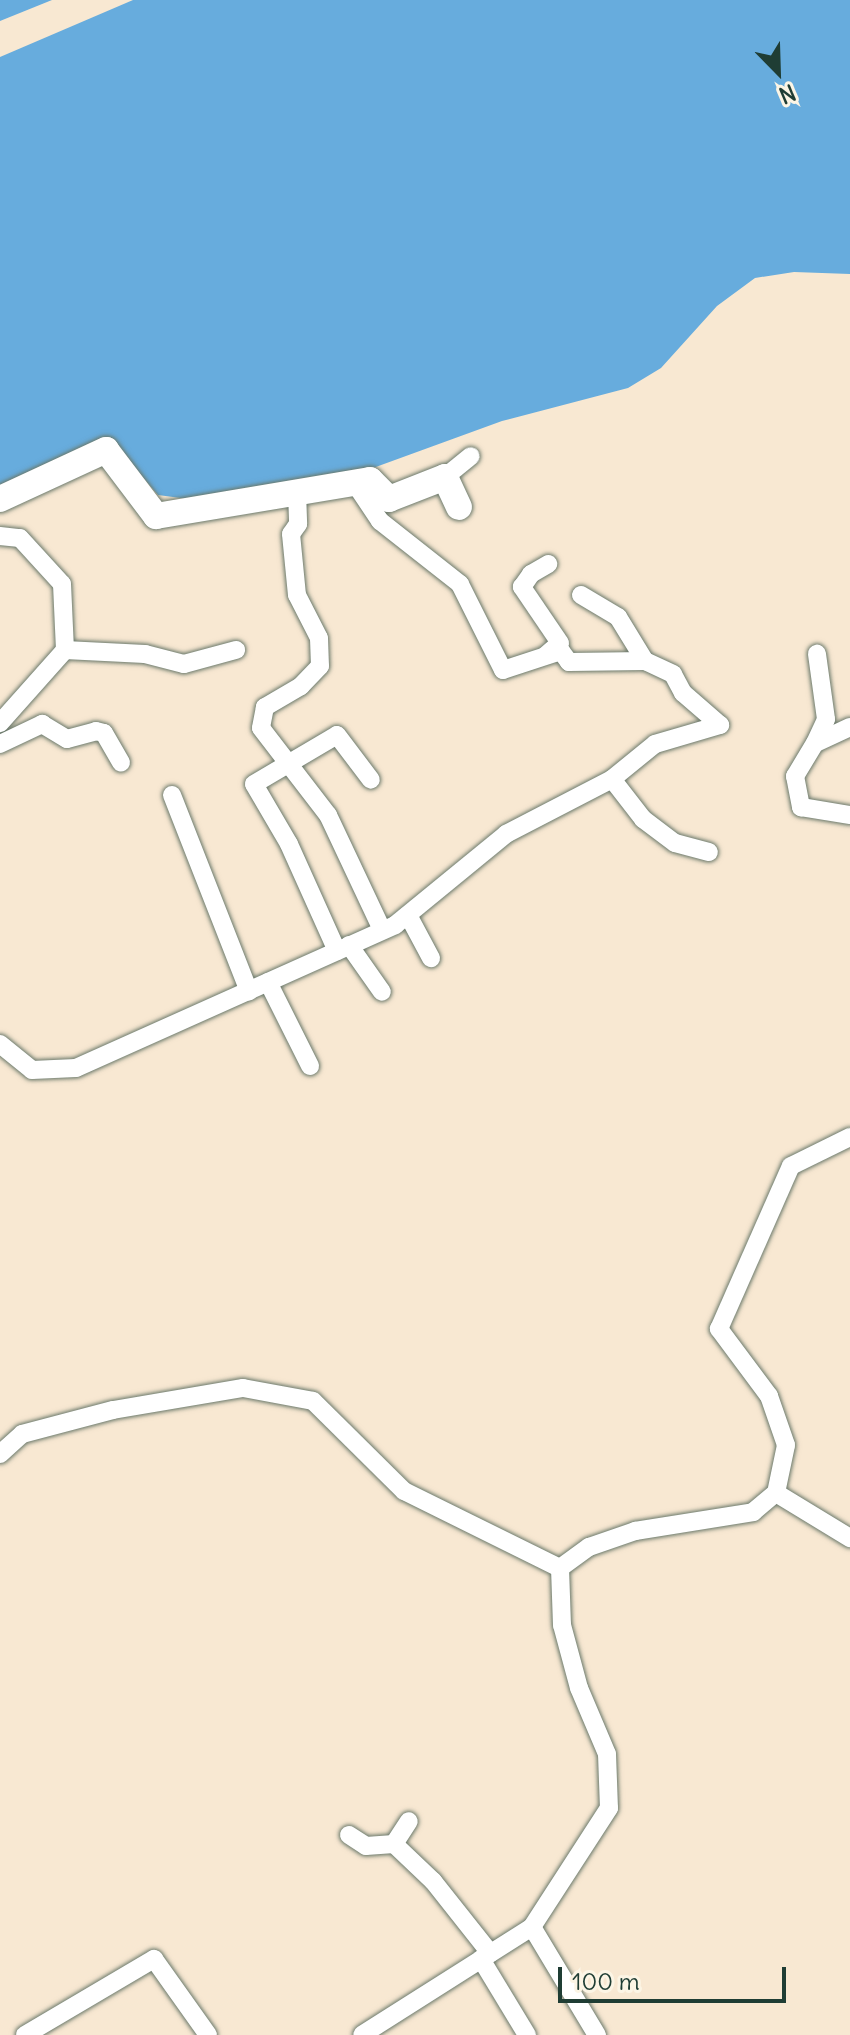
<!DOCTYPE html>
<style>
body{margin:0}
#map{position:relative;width:850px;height:2035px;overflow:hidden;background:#f8e8d2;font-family:Delius,sans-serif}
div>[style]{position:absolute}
.water>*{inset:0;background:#67acdd}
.pier>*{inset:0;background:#f8e8d2}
.roads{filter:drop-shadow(0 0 2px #6b796b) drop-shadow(0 0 2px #6b796b)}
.street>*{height:18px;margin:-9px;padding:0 9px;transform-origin:9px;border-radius:9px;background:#fff}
.secondary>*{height:26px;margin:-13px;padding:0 13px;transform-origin:13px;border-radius:13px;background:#fff}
span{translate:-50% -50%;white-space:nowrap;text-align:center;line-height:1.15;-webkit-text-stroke:7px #fcf5e5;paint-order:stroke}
.north{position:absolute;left:738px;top:32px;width:80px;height:80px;-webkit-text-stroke:6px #fcf5e5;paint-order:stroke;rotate:157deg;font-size:22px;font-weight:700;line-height:32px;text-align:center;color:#1f3d34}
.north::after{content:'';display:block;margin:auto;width:28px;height:36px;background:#1f3d34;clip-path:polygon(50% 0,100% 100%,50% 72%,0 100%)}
.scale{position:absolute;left:558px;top:1967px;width:228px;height:36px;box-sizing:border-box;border:4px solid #1f3d34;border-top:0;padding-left:10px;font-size:24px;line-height:28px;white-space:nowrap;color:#1f3d34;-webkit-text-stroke:6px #fcf5e5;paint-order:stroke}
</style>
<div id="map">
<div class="water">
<div style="clip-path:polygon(0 0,850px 0,850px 274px,794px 272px,755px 278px,717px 306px,661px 368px,628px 388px,502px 421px,373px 468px,188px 499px,158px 495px,123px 454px,0 490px)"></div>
</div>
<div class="pier">
<div style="clip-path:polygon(52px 0,133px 0,0 57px,0 21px)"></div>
</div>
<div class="roads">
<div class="street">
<div style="left:445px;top:477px;width:33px;rotate:-39deg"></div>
<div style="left:297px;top:491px;width:33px;rotate:88deg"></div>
<div style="left:298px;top:524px;width:12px;rotate:125deg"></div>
<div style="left:291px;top:534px;width:61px;rotate:84.4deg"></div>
<div style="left:297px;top:595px;width:48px;rotate:62.9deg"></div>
<div style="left:319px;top:638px;width:28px;rotate:88deg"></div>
<div style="left:320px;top:666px;width:28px;rotate:134deg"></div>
<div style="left:301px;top:686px;width:42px;rotate:149.7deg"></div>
<div style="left:265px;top:707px;width:21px;rotate:101deg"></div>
<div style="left:261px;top:728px;width:110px;rotate:52.4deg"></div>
<div style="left:328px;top:815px;width:127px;rotate:64.8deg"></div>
<div style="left:0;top:536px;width:20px;rotate:6deg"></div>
<div style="left:20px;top:538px;width:62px;rotate:47.6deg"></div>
<div style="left:62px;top:584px;width:66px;rotate:87.4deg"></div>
<div style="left:65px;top:650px;width:98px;rotate:131.7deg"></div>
<div style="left:581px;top:595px;width:43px;rotate:30.7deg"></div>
<div style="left:618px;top:617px;width:52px;rotate:58.5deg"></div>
<div style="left:65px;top:650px;width:80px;rotate:2.9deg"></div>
<div style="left:145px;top:654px;width:40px;rotate:14.4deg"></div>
<div style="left:184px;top:664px;width:54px;rotate:-15.1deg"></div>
<div style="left:546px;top:655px;width:18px;rotate:-41deg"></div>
<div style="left:560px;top:643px;width:68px;rotate:-124.2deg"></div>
<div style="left:522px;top:587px;width:16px;rotate:-55deg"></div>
<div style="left:531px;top:574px;width:20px;rotate:-30deg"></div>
<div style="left:850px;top:727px;width:38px;rotate:155deg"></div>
<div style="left:815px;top:743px;width:39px;rotate:121deg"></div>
<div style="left:795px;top:776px;width:32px;rotate:79deg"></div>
<div style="left:801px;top:807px;width:50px;rotate:9.3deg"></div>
<div style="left:815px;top:743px;width:26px;rotate:-65deg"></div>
<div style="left:826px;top:719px;width:66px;rotate:-97.9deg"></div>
<div style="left:0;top:744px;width:47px;rotate:-25.5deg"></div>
<div style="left:42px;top:724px;width:29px;rotate:31deg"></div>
<div style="left:67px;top:739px;width:30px;rotate:-15deg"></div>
<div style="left:96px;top:731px;width:8px;rotate:14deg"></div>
<div style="left:104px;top:733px;width:34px;rotate:60deg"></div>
<div style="left:612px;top:779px;width:51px;rotate:52.2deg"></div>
<div style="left:643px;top:819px;width:40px;rotate:37deg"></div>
<div style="left:675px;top:843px;width:35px;rotate:15deg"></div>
<div style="left:172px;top:795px;width:211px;rotate:68.6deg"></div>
<div style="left:408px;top:915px;width:49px;rotate:61.9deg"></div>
<div style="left:349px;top:945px;width:57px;rotate:54.9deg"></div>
<div style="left:337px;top:951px;width:117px;rotate:-114.2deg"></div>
<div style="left:289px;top:844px;width:69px;rotate:-120.3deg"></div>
<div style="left:254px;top:784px;width:96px;rotate:-30.6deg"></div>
<div style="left:337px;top:735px;width:56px;rotate:52.9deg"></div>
<div style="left:268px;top:982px;width:94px;rotate:63.4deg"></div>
<div style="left:0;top:1044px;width:41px;rotate:39.1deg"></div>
<div style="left:32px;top:1070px;width:44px;rotate:-2.6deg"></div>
<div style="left:76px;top:1068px;width:350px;rotate:-24.1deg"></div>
<div style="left:395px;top:925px;width:144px;rotate:-39.3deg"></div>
<div style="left:506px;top:834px;width:119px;rotate:-27.4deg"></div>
<div style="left:612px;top:779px;width:55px;rotate:-39.1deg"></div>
<div style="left:655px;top:744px;width:68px;rotate:-16.3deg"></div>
<div style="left:720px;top:725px;width:49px;rotate:-139.1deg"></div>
<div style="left:683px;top:693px;width:21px;rotate:-118deg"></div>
<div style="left:673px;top:674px;width:31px;rotate:-155deg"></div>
<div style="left:645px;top:661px;width:76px;rotate:179.2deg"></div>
<div style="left:569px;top:662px;width:14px;rotate:-126deg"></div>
<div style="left:561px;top:651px;width:61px;rotate:161.9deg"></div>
<div style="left:503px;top:670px;width:96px;rotate:-116.6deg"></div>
<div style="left:460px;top:584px;width:102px;rotate:-141.8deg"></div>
<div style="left:380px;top:521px;width:47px;rotate:-123.7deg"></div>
<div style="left:0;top:1454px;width:30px;rotate:-42deg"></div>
<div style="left:22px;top:1434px;width:94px;rotate:-14.8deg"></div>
<div style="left:113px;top:1410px;width:132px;rotate:-9.6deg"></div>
<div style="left:243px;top:1388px;width:71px;rotate:10.5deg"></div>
<div style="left:313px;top:1401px;width:128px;rotate:44.7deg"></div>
<div style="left:404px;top:1491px;width:174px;rotate:26.3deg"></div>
<div style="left:560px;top:1568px;width:57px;rotate:88deg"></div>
<div style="left:562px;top:1625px;width:65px;rotate:74.9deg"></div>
<div style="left:579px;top:1688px;width:72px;rotate:67deg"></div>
<div style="left:607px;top:1754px;width:54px;rotate:87.9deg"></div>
<div style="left:609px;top:1808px;width:142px;rotate:122.9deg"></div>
<div style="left:532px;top:1927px;width:201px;rotate:147.6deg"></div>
<div style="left:776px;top:1493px;width:87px;rotate:31.3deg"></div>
<div style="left:560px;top:1568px;width:36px;rotate:-36deg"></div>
<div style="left:589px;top:1547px;width:49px;rotate:-19.2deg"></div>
<div style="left:635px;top:1531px;width:120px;rotate:-9.1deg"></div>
<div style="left:753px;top:1512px;width:30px;rotate:-40deg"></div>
<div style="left:776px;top:1493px;width:49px;rotate:-78.2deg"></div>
<div style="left:786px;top:1445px;width:52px;rotate:-109.1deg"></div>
<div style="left:769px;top:1396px;width:84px;rotate:-126.7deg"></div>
<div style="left:719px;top:1329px;width:178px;rotate:-66.2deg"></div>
<div style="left:791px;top:1166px;width:66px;rotate:-26.2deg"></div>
<div style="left:349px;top:1835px;width:20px;rotate:33deg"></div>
<div style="left:366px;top:1846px;width:28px;rotate:-4deg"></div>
<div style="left:394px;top:1844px;width:27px;rotate:-57deg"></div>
<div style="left:394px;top:1844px;width:54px;rotate:43.5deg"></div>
<div style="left:433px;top:1881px;width:92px;rotate:51.6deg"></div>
<div style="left:532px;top:1927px;width:126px;rotate:59deg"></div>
<div style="left:481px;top:1959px;width:89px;rotate:58.8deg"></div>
<div style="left:25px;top:2035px;width:150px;rotate:-30.5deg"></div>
<div style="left:154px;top:1959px;width:93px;rotate:54.6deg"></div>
</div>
<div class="secondary">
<div style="left:0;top:499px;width:117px;rotate:-24.8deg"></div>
<div style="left:106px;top:450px;width:83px;rotate:52.9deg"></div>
<div style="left:156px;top:516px;width:217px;rotate:-9.5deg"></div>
<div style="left:370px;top:480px;width:27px;rotate:45deg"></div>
<div style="left:389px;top:499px;width:60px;rotate:-21.4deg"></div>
<div style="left:445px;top:477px;width:33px;rotate:65deg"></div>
</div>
</div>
<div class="north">N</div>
<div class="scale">100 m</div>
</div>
